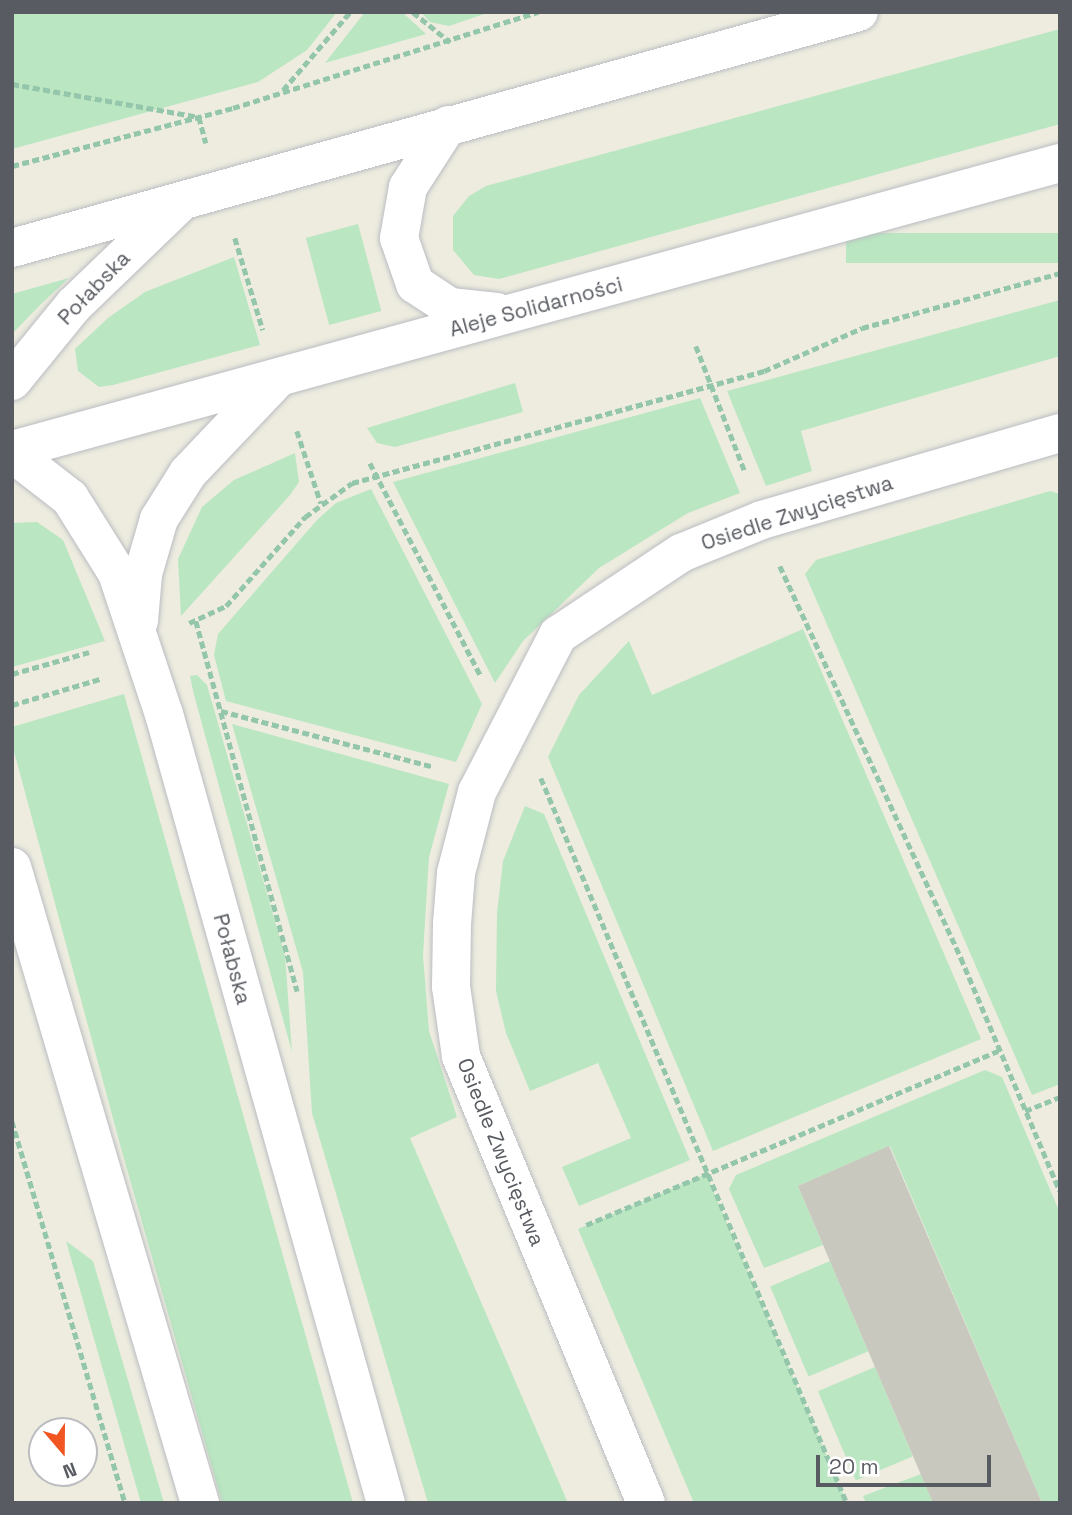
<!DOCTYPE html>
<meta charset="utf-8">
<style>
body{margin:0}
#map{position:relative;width:1072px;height:1515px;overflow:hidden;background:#edecdf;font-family:"Space Grotesk",sans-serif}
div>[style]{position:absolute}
.green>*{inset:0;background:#bae6c2;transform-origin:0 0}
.building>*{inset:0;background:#c9c8bf}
.path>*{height:4.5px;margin-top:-2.25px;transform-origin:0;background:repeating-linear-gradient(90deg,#93c6aa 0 7px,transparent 0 10.5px)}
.roads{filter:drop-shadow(0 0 2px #babcc2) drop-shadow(0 0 2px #babcc2)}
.street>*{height:38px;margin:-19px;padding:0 19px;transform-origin:19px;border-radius:19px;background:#fff}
.secondary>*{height:38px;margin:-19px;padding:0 19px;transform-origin:19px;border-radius:19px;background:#fff}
span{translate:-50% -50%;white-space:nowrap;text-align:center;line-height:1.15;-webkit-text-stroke:6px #fff;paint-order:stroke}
.street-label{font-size:21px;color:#585b61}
.frame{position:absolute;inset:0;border:14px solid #585b61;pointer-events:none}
.north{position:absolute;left:28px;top:1417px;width:70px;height:70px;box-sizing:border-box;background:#fff;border:2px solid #bcbdc0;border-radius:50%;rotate:160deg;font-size:19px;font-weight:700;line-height:28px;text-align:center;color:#585b61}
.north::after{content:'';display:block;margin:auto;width:24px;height:32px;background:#f05522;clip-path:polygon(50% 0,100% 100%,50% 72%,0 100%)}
.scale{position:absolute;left:816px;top:1455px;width:175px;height:32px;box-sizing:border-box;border:4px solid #585b61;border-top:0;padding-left:9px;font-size:21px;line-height:24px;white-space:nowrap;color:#585b61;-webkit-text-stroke:5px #fff;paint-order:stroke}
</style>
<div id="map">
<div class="green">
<div style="clip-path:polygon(12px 12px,337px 12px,307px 50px,258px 82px,12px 149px)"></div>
<div style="clip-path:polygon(365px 12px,402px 12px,426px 34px,325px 63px)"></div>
<div style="clip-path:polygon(421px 12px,490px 12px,449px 26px,430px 22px)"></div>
<div style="clip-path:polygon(1060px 29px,1060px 124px,499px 279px,474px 275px,453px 250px,453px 216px,469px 196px,486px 186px)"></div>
<div style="left:358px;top:224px;width:90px;height:54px;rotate:75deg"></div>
<div style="left:1060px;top:233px;width:30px;height:214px;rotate:90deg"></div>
<div style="clip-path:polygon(234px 257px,260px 345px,113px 385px,99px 387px,78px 371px,75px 349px,108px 318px,145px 292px)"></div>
<div style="clip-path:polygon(69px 278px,41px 304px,12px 334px,12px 294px)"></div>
<div style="clip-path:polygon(1060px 300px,1060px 356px,801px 431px,812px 471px,766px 486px,727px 391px)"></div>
<div style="clip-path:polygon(515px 383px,523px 412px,395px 447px,377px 443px,367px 428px)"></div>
<div style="clip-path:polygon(700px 398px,740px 493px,688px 513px,599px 568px,523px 641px,495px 683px,393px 482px)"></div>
<div style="clip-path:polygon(295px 453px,299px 482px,290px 495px,181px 616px,178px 559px,202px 507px,234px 480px)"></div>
<div style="clip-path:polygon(371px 489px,482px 704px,456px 762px,226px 701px,214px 655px,218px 634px,317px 520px,336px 503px)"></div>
<div style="clip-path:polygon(1050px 491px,1060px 494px,1060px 1084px,1032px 1095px,805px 574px,816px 560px)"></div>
<div style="clip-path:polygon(37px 522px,63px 540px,105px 641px,12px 667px,12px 523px)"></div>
<div style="clip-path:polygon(803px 629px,981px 1039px,713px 1151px,548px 757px,579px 695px,629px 641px,652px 695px)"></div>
<div style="clip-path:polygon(197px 675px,207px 685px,285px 956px,292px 1052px,194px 695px,190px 676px)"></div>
<div style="clip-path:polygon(124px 694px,353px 1503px,222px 1503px,121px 1148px,12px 744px,12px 727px)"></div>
<div style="clip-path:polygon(232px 724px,449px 784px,429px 857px,423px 955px,429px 1031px,457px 1117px,410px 1138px,568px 1503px,428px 1503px,312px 1113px,303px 972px)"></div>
<div style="clip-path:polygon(525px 806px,544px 814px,690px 1160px,579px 1206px,562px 1167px,631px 1138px,598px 1063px,530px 1091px,506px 1033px,496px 991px,497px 913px,503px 861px)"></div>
<div style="clip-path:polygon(985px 1070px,1002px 1077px,1060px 1213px,1060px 1503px,1042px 1503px,890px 1146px,798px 1186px,823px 1245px,764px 1268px,729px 1189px,736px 1175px)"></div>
<div style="clip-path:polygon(706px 1174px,847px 1503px,694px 1503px,578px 1229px)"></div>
<div style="clip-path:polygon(66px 1241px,93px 1261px,164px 1503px,141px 1503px)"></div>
<div style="left:830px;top:1261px;width:98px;height:65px;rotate:67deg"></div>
<div style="left:875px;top:1367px;width:97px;height:62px;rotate:67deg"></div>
<div style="clip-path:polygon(921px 1474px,933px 1503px,866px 1503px,863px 1496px)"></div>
</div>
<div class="building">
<div style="clip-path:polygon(889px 1146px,1042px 1503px,933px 1503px,875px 1367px,798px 1186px)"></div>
</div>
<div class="path">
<div style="left:413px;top:12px;width:48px;rotate:39deg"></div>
<div style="left:12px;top:84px;width:190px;rotate:10deg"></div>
<div style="left:199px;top:117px;width:27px;rotate:75deg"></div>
<div style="left:283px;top:90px;width:103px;rotate:-49.3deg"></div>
<div style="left:12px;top:166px;width:228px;rotate:-14.7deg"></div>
<div style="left:233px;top:108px;width:320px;rotate:-17.5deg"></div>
<div style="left:235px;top:238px;width:96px;rotate:73.1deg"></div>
<div style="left:696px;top:346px;width:135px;rotate:68.7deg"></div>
<div style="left:297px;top:431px;width:76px;rotate:71.6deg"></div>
<div style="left:370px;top:463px;width:240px;rotate:62.5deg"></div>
<div style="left:780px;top:566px;width:432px;rotate:65.2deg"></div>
<div style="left:961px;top:958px;width:253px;rotate:67deg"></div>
<div style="left:196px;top:621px;width:384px;rotate:74.7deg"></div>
<div style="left:189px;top:623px;width:41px;rotate:-24.7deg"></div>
<div style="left:226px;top:606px;width:119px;rotate:-48.4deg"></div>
<div style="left:305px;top:517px;width:58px;rotate:-35.9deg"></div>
<div style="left:352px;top:483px;width:427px;rotate:-15.2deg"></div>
<div style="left:764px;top:371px;width:107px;rotate:-23.7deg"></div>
<div style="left:862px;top:328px;width:205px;rotate:-15.5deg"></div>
<div style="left:12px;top:674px;width:80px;rotate:-15.9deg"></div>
<div style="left:12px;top:705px;width:92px;rotate:-16.5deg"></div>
<div style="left:221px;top:711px;width:220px;rotate:14.7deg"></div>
<div style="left:541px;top:778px;width:787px;rotate:67.12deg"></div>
<div style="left:1025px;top:1111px;width:38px;rotate:-22deg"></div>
<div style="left:12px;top:1121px;width:398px;rotate:73.5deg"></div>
<div style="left:586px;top:1225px;width:447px;rotate:-22.9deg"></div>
</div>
<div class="roads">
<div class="street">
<div style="left:646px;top:1503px;width:484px;rotate:-112.5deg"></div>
<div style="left:461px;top:1056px;width:70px;rotate:-98.2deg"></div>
<div style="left:451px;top:987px;width:63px;rotate:-89.1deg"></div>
<div style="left:452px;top:924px;width:51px;rotate:-85.5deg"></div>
<div style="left:456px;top:873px;width:84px;rotate:-75.5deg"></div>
<div style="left:477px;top:792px;width:177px;rotate:-62.7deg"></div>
<div style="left:558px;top:635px;width:148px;rotate:-33.7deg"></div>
<div style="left:681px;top:553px;width:87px;rotate:-22.2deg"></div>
<div style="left:762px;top:520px;width:310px;rotate:-16.3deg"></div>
</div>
<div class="secondary">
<div style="left:448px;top:125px;width:74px;rotate:122.8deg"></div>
<div style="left:408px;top:187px;width:52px;rotate:100deg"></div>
<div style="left:399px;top:238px;width:49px;rotate:70.8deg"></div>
<div style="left:415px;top:284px;width:42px;rotate:33.3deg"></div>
<div style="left:450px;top:307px;width:47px;rotate:6.1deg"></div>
<div style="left:12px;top:248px;width:879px;rotate:-15.57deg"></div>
<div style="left:12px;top:381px;width:98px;rotate:-50.8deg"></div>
<div style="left:74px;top:305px;width:144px;rotate:-43.9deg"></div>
<div style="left:12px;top:450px;width:1087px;rotate:-15.32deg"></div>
<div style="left:12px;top:453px;width:73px;rotate:37.8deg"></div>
<div style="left:70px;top:498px;width:89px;rotate:57.9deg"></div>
<div style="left:117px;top:573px;width:149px;rotate:71.6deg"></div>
<div style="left:164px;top:714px;width:820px;rotate:74.29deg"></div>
<div style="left:139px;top:621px;width:47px;rotate:-85.1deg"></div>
<div style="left:143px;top:574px;width:57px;rotate:-73.8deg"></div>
<div style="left:159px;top:519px;width:54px;rotate:-57.8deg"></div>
<div style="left:188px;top:473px;width:131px;rotate:-46.5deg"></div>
<div style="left:12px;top:867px;width:663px;rotate:73.53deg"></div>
</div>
</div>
<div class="street-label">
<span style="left:94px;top:288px;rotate:-46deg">Połabska</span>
<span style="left:536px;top:307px;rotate:-15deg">Aleje Solidarności</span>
<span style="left:797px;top:513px;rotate:-18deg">Osiedle Zwycięstwa</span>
<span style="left:232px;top:959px;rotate:75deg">Połabska</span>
<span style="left:501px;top:1152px;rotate:68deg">Osiedle Zwycięstwa</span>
</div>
<div class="frame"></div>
<div class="north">N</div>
<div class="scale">20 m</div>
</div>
